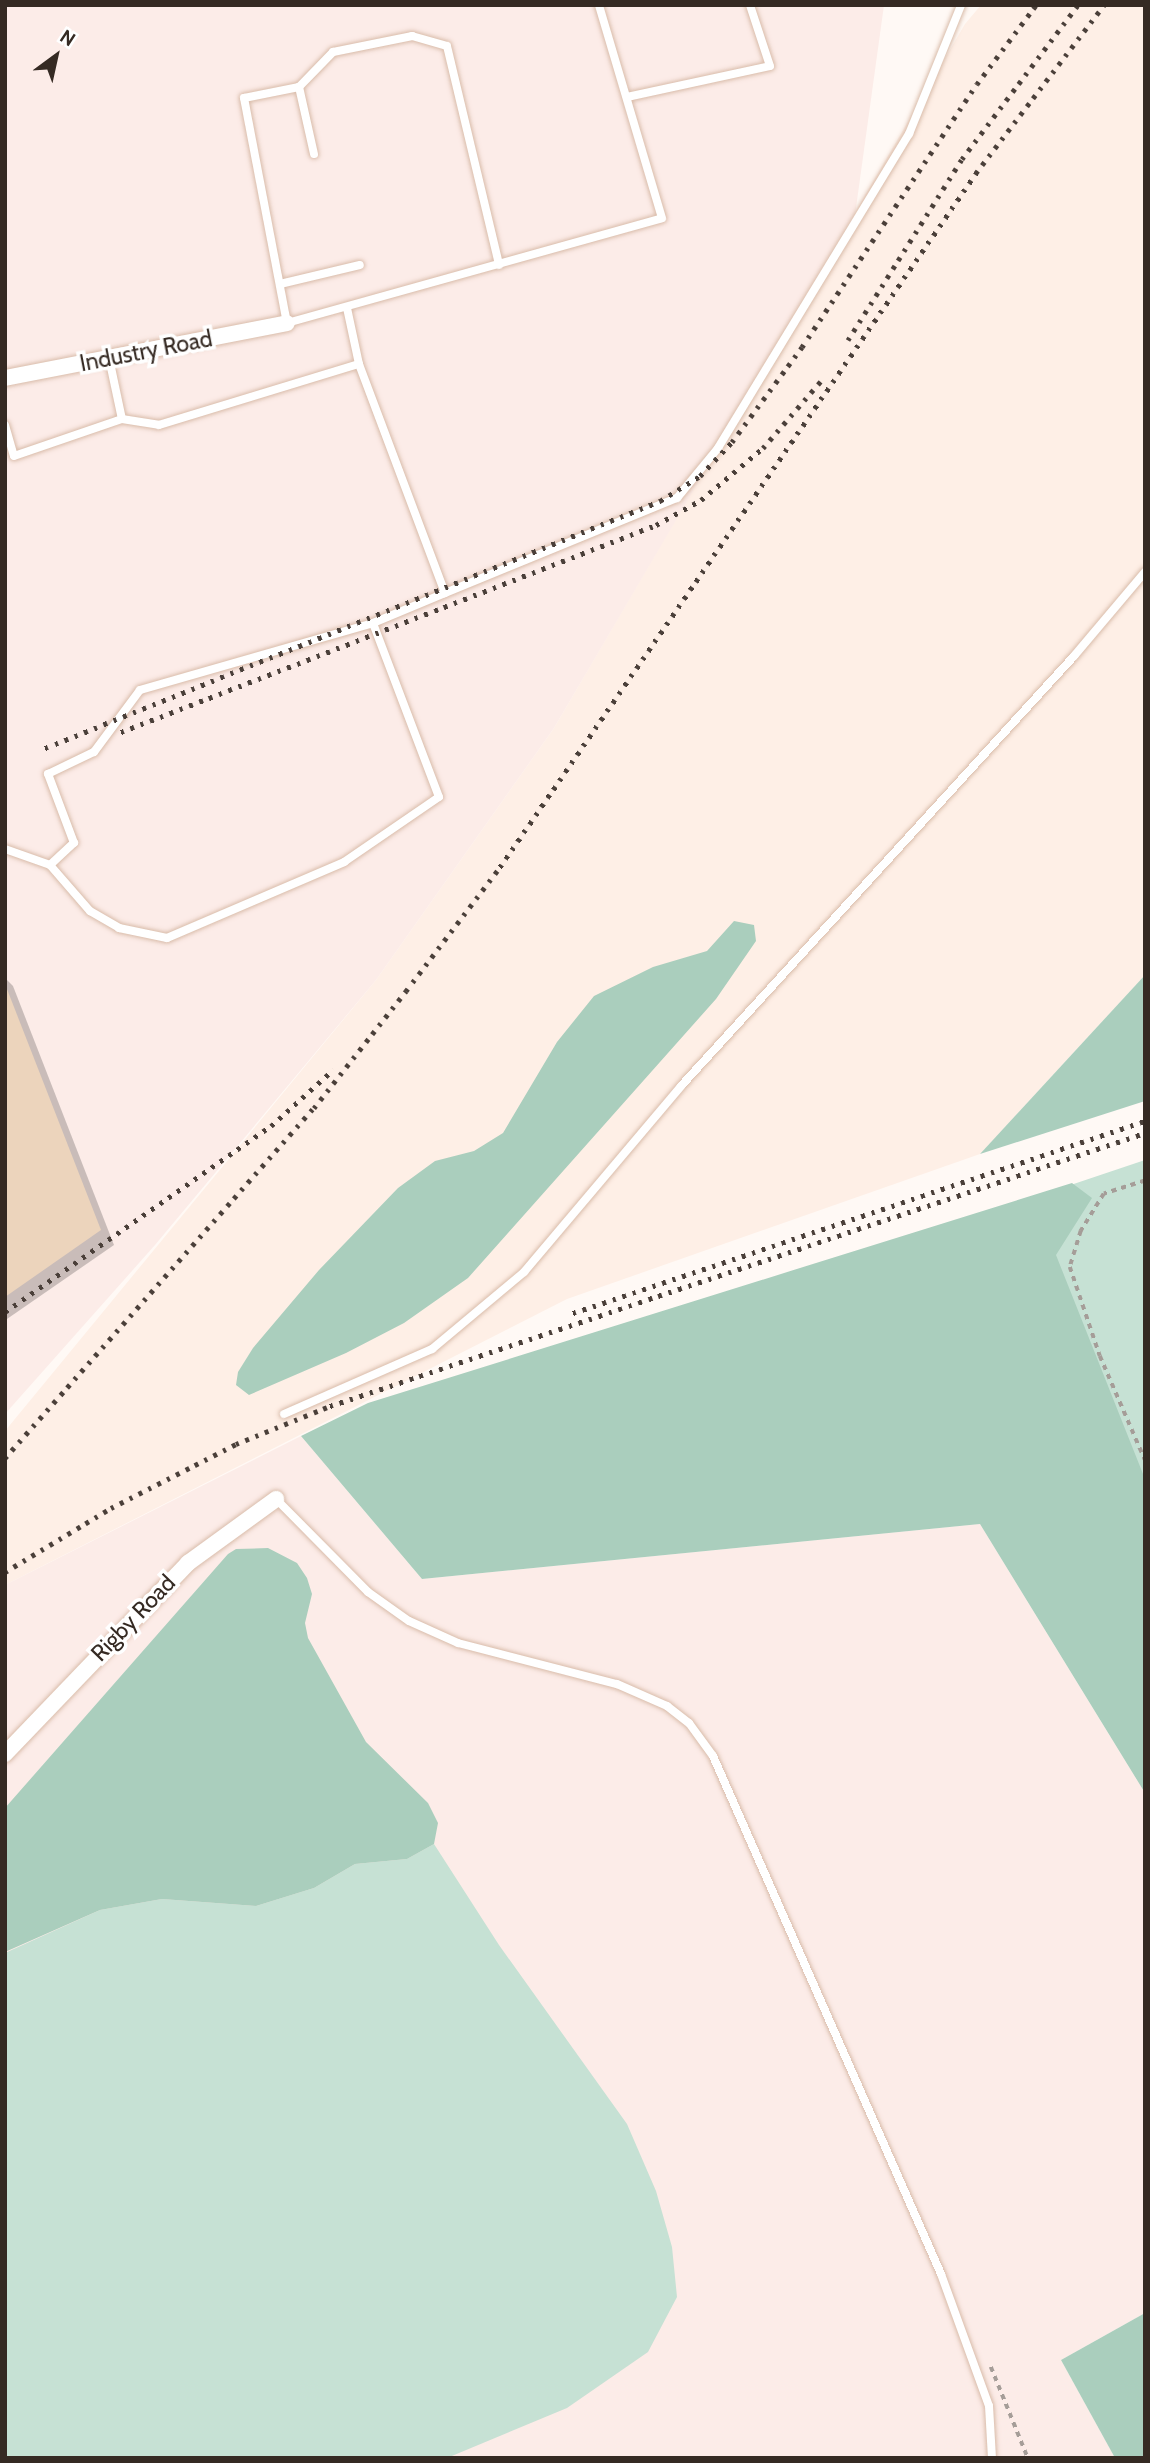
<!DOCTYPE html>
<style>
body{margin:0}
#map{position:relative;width:1150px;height:2463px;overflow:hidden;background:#fff9f5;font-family:Cabin,sans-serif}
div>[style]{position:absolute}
.built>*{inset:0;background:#feefe6}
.industrial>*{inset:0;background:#fcece8}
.green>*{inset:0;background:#c6e1d4}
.forest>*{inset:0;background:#aacebd}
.shadow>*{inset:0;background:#0003}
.building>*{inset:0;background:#ecd4bc}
.path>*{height:3.5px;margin-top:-1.75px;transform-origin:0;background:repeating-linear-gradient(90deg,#a59d98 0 5px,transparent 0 10px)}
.roads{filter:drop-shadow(0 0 2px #d9bcaa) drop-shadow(0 0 2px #d9bcaa)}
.service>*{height:8px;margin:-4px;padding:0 4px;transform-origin:4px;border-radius:4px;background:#fff}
.minor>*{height:16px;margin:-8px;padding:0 8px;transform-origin:8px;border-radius:8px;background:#fff}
.rail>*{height:5px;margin-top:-2.5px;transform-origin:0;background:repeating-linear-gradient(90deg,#4a3f39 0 3.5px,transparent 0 10.5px)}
span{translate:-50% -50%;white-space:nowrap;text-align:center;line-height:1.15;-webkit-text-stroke:7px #fff;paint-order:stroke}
.street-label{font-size:23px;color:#352a23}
.frame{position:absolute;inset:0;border:7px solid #352a23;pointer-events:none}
.north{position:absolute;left:21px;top:21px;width:70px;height:70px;-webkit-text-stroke:5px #fff;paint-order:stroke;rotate:33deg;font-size:19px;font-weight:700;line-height:28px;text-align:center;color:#352a23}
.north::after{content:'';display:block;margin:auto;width:24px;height:32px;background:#352a23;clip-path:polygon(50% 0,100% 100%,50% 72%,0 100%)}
</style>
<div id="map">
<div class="built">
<div style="clip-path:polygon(981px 5px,1145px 5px,1145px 975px,980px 1154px,567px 1299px,5px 1585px,5px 1431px,376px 980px,554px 728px,965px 24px)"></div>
</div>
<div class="industrial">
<div style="clip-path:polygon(5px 5px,884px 5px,855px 215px,554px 728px,376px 980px,155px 1245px,5px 1414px)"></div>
<div style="clip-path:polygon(301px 1436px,422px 1579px,980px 1524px,1145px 1793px,1145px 2313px,1061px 2360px,1115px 2458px,5px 2458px,5px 1585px)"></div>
</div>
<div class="green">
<div style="clip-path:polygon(1145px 1160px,1145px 1508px,1023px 1201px)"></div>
<div style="clip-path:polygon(434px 1844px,499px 1945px,627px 2124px,656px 2191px,672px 2247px,677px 2297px,648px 2352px,567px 2408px,447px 2458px,5px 2458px,5px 1953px,100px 1910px,162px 1899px,256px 1906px,314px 1888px,355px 1864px,407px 1859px)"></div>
</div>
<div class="forest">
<div style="clip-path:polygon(734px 921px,754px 925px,756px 941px,716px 999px,468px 1278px,404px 1323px,346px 1353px,249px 1395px,236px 1385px,238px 1372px,253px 1348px,319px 1270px,398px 1188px,435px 1161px,474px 1151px,503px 1133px,557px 1042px,594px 996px,653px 967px,707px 951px)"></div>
<div style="clip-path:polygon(1145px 975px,1145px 1101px,980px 1154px)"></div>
<div style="clip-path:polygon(1072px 1183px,1092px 1198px,1056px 1255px,1145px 1479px,1145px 1793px,980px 1524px,422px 1579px,301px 1436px,368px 1403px)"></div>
<div style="clip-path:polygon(268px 1548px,297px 1563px,307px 1578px,312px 1594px,305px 1623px,308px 1638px,366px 1742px,428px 1803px,438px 1823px,434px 1844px,407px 1859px,355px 1864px,314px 1888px,256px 1906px,162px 1899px,100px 1910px,5px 1952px,5px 1808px,228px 1554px,236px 1549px)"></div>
<div style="clip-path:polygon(1145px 2313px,1145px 2458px,1115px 2458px,1061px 2360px)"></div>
</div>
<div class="shadow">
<div style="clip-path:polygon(5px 978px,13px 986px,114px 1245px,7px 1319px)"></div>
</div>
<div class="building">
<div style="clip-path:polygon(5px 984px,101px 1230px,5px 1297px)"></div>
</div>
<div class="path">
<div style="left:1145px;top:1181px;width:43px;rotate:162.4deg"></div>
<div style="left:1104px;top:1194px;width:44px;rotate:121.9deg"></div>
<div style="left:1081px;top:1231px;width:38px;rotate:107deg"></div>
<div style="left:1070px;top:1267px;width:94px;rotate:71.4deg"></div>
<div style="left:1100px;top:1356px;width:113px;rotate:66.6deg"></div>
<div style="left:991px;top:2367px;width:98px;rotate:67.9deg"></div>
</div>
<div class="roads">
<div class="service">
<div style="left:299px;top:87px;width:49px;rotate:-45.8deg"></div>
<div style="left:333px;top:52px;width:81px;rotate:-11.4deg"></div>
<div style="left:412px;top:36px;width:36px;rotate:16deg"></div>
<div style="left:447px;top:46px;width:225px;rotate:76.6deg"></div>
<div style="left:627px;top:97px;width:146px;rotate:-12.2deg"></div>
<div style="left:770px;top:66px;width:64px;rotate:-108.2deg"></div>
<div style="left:314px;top:154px;width:69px;rotate:-102.6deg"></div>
<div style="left:299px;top:87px;width:56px;rotate:168.7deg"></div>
<div style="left:244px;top:98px;width:229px;rotate:79.2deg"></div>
<div style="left:287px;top:323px;width:389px;rotate:-15.6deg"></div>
<div style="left:662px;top:218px;width:222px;rotate:-106.5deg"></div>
<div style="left:280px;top:284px;width:82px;rotate:-13.4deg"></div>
<div style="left:109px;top:358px;width:62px;rotate:78deg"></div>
<div style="left:5px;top:425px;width:32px;rotate:74deg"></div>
<div style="left:14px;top:456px;width:114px;rotate:-18.9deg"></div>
<div style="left:122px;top:419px;width:37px;rotate:9deg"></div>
<div style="left:159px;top:425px;width:209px;rotate:-17deg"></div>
<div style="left:359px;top:364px;width:57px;rotate:-102.1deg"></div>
<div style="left:445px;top:593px;width:251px;rotate:-22.3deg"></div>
<div style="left:677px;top:498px;width:65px;rotate:-50.6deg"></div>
<div style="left:718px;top:448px;width:368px;rotate:-58.7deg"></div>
<div style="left:909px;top:134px;width:139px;rotate:-68deg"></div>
<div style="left:5px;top:849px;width:48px;rotate:19.6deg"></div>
<div style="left:50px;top:865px;width:61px;rotate:49deg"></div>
<div style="left:90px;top:911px;width:34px;rotate:30deg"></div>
<div style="left:119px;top:928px;width:49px;rotate:11.8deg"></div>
<div style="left:167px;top:938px;width:193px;rotate:-23.2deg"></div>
<div style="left:344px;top:862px;width:115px;rotate:-34.4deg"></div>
<div style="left:439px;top:797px;width:186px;rotate:-110.8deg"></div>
<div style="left:50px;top:865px;width:33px;rotate:-43deg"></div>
<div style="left:74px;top:843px;width:74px;rotate:-110.6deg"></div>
<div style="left:48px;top:774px;width:51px;rotate:-25.6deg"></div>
<div style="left:94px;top:752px;width:77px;rotate:-53.4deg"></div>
<div style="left:140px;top:690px;width:242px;rotate:-16deg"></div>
<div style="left:373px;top:623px;width:78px;rotate:-22.6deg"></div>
<div style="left:445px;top:593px;width:245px;rotate:-110.6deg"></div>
<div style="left:284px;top:1414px;width:162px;rotate:-23.7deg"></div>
<div style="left:432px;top:1349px;width:120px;rotate:-39.9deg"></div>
<div style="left:524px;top:1272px;width:243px;rotate:-49.8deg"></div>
<div style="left:681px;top:1086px;width:583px;rotate:-47.57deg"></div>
<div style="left:1074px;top:656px;width:110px;rotate:-49.8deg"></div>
<div style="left:276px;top:1499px;width:131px;rotate:45.3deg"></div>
<div style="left:368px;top:1592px;width:50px;rotate:35.3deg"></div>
<div style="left:409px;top:1621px;width:54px;rotate:24.2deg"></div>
<div style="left:458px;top:1643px;width:164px;rotate:14.5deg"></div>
<div style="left:617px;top:1684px;width:55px;rotate:23.7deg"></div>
<div style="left:667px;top:1706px;width:28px;rotate:38deg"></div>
<div style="left:689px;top:1723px;width:41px;rotate:54deg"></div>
<div style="left:713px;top:1756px;width:566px;rotate:66.24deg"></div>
<div style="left:941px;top:2274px;width:140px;rotate:70deg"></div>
<div style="left:989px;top:2406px;width:52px;rotate:86.7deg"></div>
</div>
<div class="minor">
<div style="left:5px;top:378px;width:287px;rotate:-11deg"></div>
<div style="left:5px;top:1754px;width:265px;rotate:-46.2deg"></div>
<div style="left:188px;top:1563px;width:109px;rotate:-36deg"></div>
</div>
</div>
<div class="rail">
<div style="left:848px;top:340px;width:214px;rotate:-57.8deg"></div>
<div style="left:962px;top:159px;width:193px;rotate:-53deg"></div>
<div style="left:121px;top:732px;width:574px;rotate:-21.15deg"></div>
<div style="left:656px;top:525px;width:51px;rotate:-29.1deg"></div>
<div style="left:701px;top:500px;width:81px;rotate:-40deg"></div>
<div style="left:763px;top:448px;width:89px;rotate:-49.1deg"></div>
<div style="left:45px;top:748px;width:663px;rotate:-21.88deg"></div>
<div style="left:660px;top:501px;width:47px;rotate:-32deg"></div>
<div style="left:700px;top:476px;width:47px;rotate:-46.7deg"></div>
<div style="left:732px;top:442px;width:118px;rotate:-53.6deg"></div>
<div style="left:802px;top:347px;width:316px;rotate:-56.4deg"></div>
<div style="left:977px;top:84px;width:99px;rotate:-53.2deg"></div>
<div style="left:5px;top:1312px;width:325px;rotate:-35deg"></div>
<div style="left:271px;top:1126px;width:84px;rotate:-42.1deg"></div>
<div style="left:573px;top:1313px;width:603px;rotate:-18.56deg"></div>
<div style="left:5px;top:1458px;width:467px;rotate:-48.6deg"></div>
<div style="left:314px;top:1108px;width:149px;rotate:-51.8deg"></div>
<div style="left:406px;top:991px;width:156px;rotate:-52.8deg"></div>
<div style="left:500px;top:867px;width:842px;rotate:-55.55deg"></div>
<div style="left:976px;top:173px;width:211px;rotate:-52.7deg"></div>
<div style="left:5px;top:1572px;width:124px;rotate:-31.1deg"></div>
<div style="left:111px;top:1508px;width:140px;rotate:-27.1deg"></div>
<div style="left:236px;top:1444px;width:101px;rotate:-22deg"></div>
<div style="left:330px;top:1406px;width:860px;rotate:-18.52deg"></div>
</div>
<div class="street-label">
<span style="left:146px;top:351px;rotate:-11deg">Industry Road</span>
<span style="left:133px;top:1618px;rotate:-46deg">Rigby Road</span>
</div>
<div class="frame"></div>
<div class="north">N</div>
</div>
